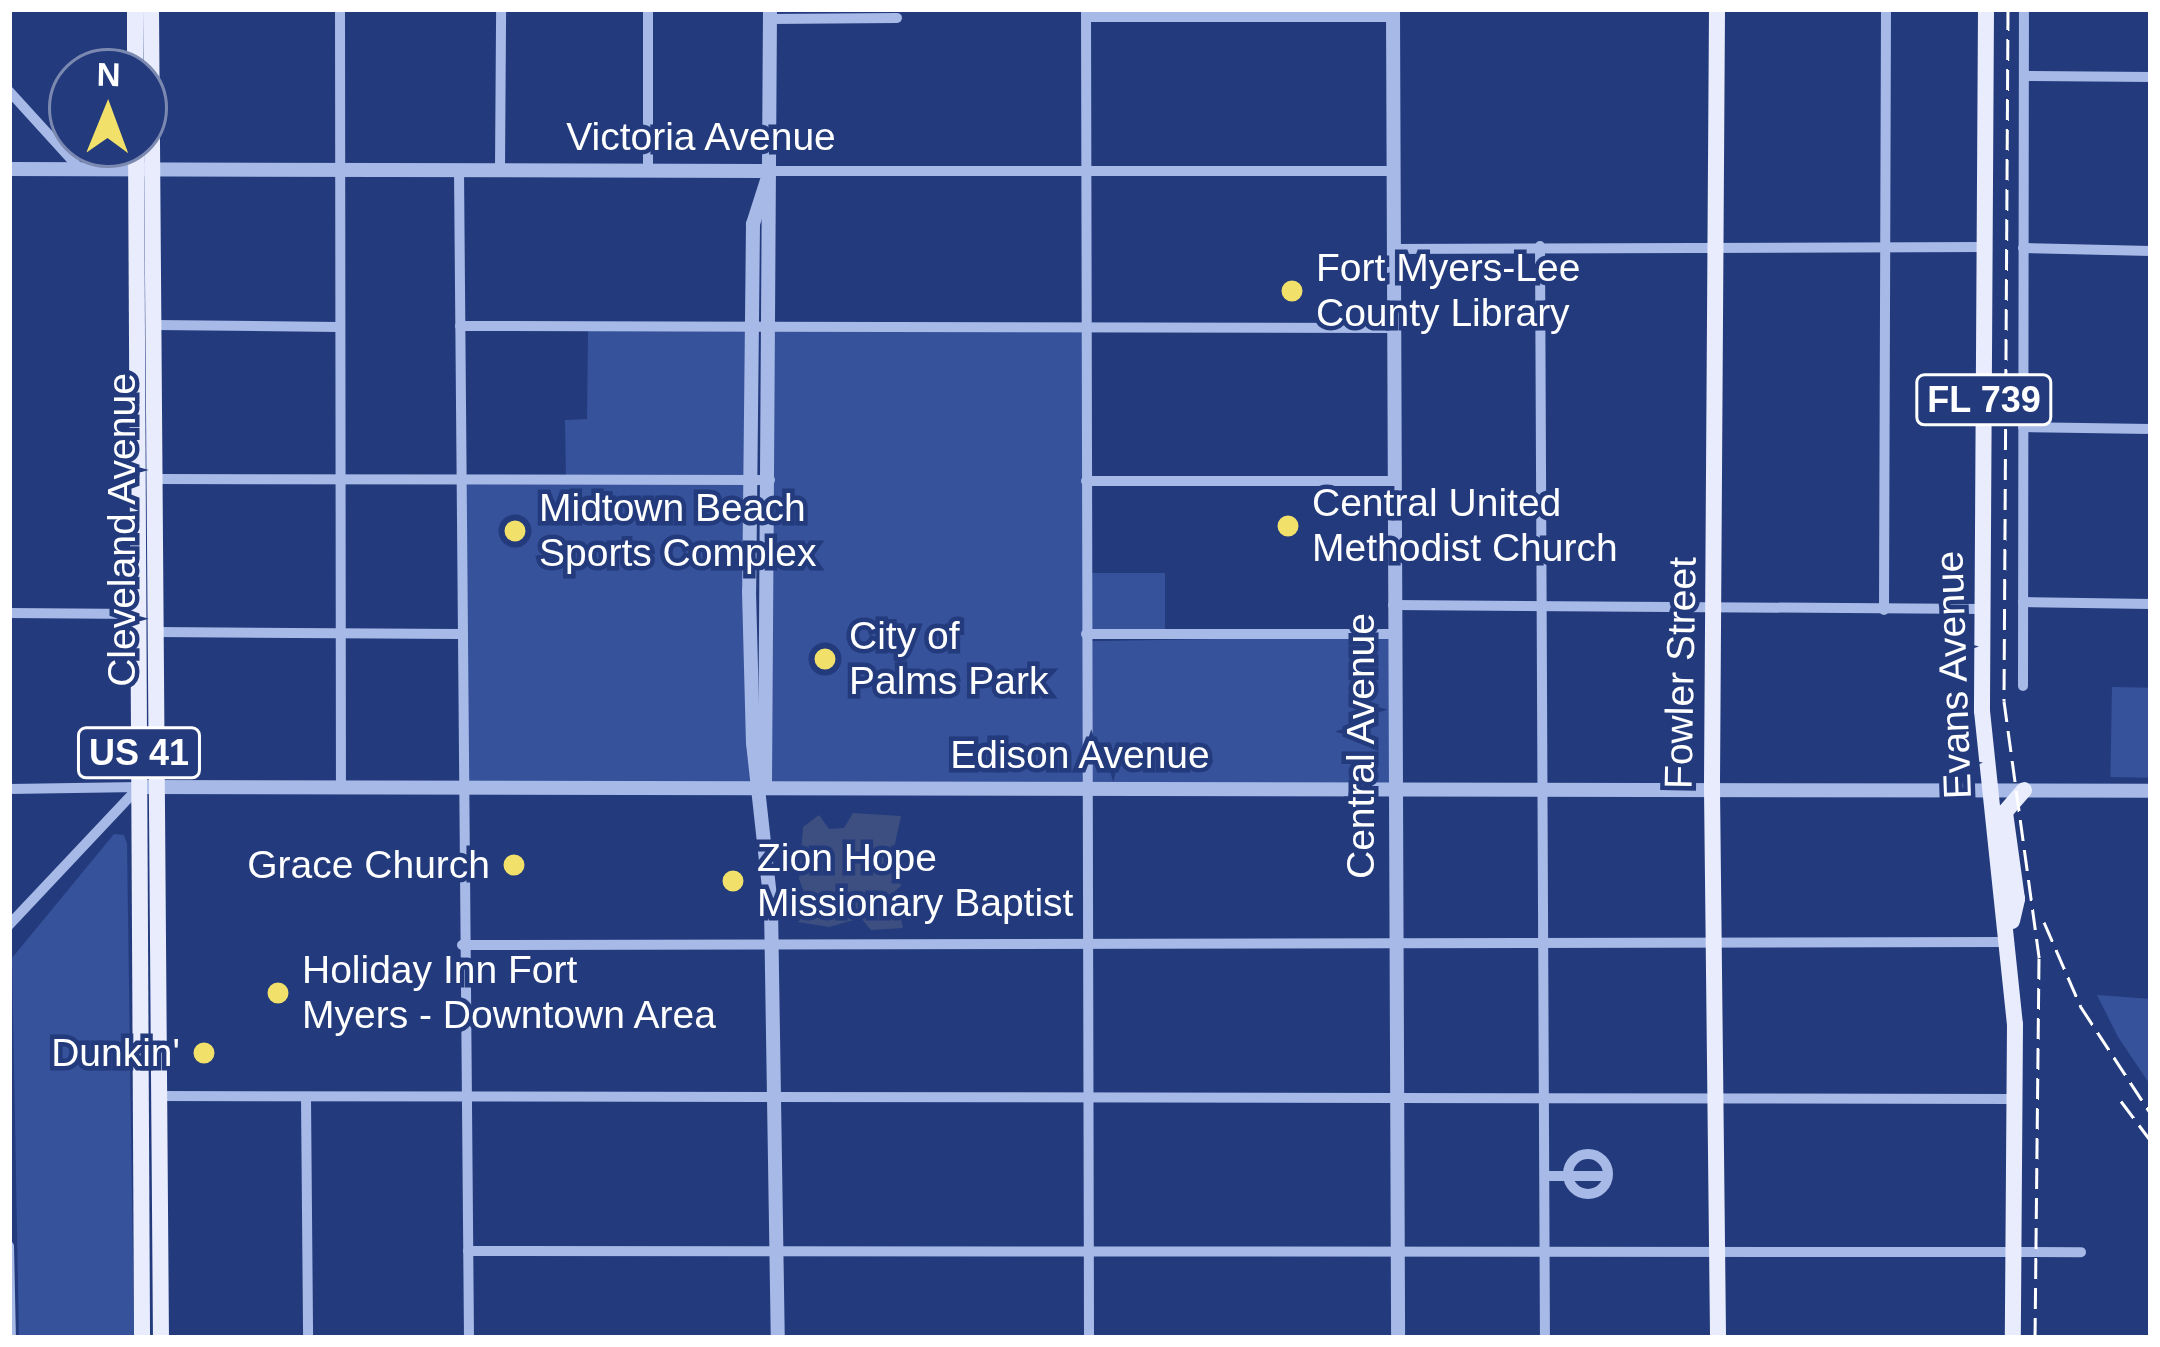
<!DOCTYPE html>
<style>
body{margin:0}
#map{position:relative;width:2160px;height:1347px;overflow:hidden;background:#233b7d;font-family:Arial,sans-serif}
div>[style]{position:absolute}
.green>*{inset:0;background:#36529b;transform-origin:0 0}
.water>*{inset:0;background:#3d4f80}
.minor>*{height:10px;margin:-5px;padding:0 5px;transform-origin:5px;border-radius:5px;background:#a7b9e6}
.minor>.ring{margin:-5px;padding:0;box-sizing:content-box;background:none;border:10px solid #a7b9e6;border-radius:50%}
.tertiary>*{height:14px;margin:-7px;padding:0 7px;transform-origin:7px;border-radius:7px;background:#a7b9e6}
.primary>*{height:16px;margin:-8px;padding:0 8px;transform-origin:8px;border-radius:8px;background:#e8ecfd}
.rail>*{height:3px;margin-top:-1.5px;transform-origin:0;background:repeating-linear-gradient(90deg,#fff 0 21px,transparent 0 30px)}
.dots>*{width:33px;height:33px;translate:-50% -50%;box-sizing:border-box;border:6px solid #233b7d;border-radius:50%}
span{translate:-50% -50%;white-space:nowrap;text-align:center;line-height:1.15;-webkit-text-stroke:9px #233b7d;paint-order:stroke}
.shield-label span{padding:3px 9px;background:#233b7d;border:3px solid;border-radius:9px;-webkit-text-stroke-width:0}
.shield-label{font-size:36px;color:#fff;font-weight:700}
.street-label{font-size:39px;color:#fff}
.poi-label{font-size:39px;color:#fff}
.left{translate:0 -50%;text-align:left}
.right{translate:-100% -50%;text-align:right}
.frame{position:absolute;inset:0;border:12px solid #fff;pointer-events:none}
.north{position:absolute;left:48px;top:48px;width:120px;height:120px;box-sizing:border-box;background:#233b7d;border:3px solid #7b89b1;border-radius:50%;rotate:1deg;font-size:33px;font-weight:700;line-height:48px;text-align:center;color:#fff}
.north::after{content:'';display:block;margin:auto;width:42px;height:54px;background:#f1e069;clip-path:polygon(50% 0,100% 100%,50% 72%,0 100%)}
</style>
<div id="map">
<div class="green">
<div style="clip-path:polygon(588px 328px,747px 329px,760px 790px,463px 783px,461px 482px,566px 482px,565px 420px,587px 419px)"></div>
<div style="left:771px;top:329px;width:312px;height:460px"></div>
<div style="left:1089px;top:573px;width:76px;height:58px"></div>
<div style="left:1389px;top:636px;width:151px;height:301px;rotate:89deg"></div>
<div style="left:2112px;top:687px;width:39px;height:90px;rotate:1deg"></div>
<div style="clip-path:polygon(114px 834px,124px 835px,127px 844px,134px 1338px,19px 1338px,12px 958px)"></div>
<div style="clip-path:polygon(2097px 995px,2151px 999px,2151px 1086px,2118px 1037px)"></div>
</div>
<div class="water">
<div style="clip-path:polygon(853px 813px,901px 816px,894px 848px,901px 886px,895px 891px,903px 928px,871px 930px,861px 918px,829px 927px,798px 922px,807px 900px,799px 879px,803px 827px,819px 815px,829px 829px,844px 828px)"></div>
</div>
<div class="minor">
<div style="left:340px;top:9px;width:778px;rotate:89.93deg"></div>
<div style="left:648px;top:9px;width:161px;rotate:90deg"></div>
<div style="left:1086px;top:9px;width:1329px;rotate:89.87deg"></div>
<div style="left:1086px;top:17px;width:307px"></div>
<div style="left:770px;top:19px;width:127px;rotate:-0.5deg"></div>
<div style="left:2024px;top:76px;width:127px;rotate:0.5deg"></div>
<div style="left:9px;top:91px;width:107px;rotate:47.7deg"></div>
<div style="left:500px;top:169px;width:160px;rotate:-89.6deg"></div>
<div style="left:459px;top:170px;width:1168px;rotate:89.51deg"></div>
<div style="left:770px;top:171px;width:622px"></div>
<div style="left:1540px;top:246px;width:1092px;rotate:89.74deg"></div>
<div style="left:2023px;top:248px;width:128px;rotate:1.3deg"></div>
<div style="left:1392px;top:249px;width:593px;rotate:-0.19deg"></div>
<div style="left:155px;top:325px;width:184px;rotate:0.6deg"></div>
<div style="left:460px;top:326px;width:932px;rotate:0.12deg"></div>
<div style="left:2023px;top:427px;width:128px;rotate:0.9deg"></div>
<div style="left:157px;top:479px;width:613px;rotate:0.09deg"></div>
<div style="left:1086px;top:481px;width:306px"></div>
<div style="left:2023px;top:602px;width:128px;rotate:0.9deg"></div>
<div style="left:1393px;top:605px;width:589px;rotate:0.39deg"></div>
<div style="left:1884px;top:610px;width:601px;rotate:-89.81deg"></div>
<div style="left:9px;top:613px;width:129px;rotate:0.4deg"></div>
<div style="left:156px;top:632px;width:303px;rotate:0.4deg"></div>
<div style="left:1086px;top:634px;width:305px"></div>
<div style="left:2023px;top:686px;width:677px;rotate:-89.92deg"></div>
<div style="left:9px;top:789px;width:130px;rotate:-0.9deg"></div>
<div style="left:9px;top:925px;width:188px;rotate:-46.7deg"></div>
<div style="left:462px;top:945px;width:1545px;rotate:-0.11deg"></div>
<div style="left:158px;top:1096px;width:1856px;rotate:0.09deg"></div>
<div style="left:306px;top:1098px;width:240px;rotate:89.5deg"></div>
<div class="ring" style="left:1568px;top:1154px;width:30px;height:30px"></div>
<div style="left:1545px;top:1176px;width:57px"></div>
<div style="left:9px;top:1246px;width:92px;rotate:88.8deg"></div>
<div style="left:468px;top:1251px;width:1613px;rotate:0.04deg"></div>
</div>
<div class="tertiary">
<div style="left:1393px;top:9px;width:1329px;rotate:89.78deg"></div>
<div style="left:9px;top:169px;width:761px;rotate:0.15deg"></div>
<div style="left:770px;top:171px;width:56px;rotate:107.8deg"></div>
<div style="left:753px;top:224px;width:367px;rotate:90.6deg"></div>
<div style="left:749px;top:591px;width:152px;rotate:88.5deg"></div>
<div style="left:753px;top:743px;width:165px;rotate:83.7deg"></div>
<div style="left:771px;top:907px;width:431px;rotate:89.1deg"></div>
<div style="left:765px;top:784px;width:775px;rotate:-89.63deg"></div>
<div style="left:146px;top:787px;width:2005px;rotate:0.11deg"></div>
</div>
<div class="primary">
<div style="left:135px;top:9px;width:63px;rotate:90deg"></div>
<div style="left:151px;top:9px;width:1329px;rotate:89.57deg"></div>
<div style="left:1717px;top:9px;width:780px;rotate:90.37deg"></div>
<div style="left:1712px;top:789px;width:549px;rotate:89.37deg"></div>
<div style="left:1986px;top:9px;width:702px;rotate:90.33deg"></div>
<div style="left:1982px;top:711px;width:315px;rotate:84deg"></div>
<div style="left:2015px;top:1024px;width:314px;rotate:90.4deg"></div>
<div style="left:136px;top:144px;width:1194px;rotate:89.71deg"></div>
<div style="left:2012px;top:921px;width:23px;rotate:-77deg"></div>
<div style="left:2017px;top:899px;width:88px;rotate:-97.9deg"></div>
<div style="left:2005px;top:812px;width:29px;rotate:-49deg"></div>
</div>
<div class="rail">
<div style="left:2008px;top:9px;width:692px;rotate:90.33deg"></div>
<div style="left:2004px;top:701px;width:259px;rotate:82.2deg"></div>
<div style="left:2039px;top:958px;width:380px;rotate:90.6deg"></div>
<div style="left:2044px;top:922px;width:93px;rotate:66.5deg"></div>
<div style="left:2081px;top:1007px;width:128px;rotate:56.8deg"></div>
<div style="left:2121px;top:1101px;width:50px;rotate:53.1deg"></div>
</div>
<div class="dots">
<div style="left:1292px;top:291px;background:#f1e069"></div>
<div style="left:1288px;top:526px;background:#f1e069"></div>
<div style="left:515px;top:531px;background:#f1e069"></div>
<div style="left:825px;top:659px;background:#f1e069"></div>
<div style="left:514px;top:865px;background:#f1e069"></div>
<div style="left:733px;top:881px;background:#f1e069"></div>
<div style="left:278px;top:993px;background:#f1e069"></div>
<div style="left:204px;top:1053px;background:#f1e069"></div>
</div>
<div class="shield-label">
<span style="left:1984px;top:400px">FL 739</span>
<span style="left:139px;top:753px">US 41</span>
</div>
<div class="street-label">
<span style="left:701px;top:137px">Victoria Avenue</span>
<span style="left:122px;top:530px;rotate:-90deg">Cleveland Avenue</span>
<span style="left:1681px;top:673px;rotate:-89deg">Fowler Street</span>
<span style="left:1954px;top:675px;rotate:-92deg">Evans Avenue</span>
<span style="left:1361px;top:746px;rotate:-90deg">Central Avenue</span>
<span style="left:1080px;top:755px">Edison Avenue</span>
</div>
<div class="poi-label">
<span class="left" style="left:1316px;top:291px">Fort Myers-Lee<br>County Library</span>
<span class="left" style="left:1312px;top:526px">Central United<br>Methodist Church</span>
<span class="left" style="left:539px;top:531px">Midtown Beach<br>Sports Complex</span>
<span class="left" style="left:849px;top:659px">City of<br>Palms Park</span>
<span class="left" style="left:757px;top:881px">Zion Hope<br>Missionary Baptist</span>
<span class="right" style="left:490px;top:865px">Grace Church</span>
<span class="left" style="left:302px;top:993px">Holiday Inn Fort<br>Myers - Downtown Area</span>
<span class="right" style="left:180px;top:1053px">Dunkin'</span>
</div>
<div class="frame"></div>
<div class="north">N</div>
</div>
